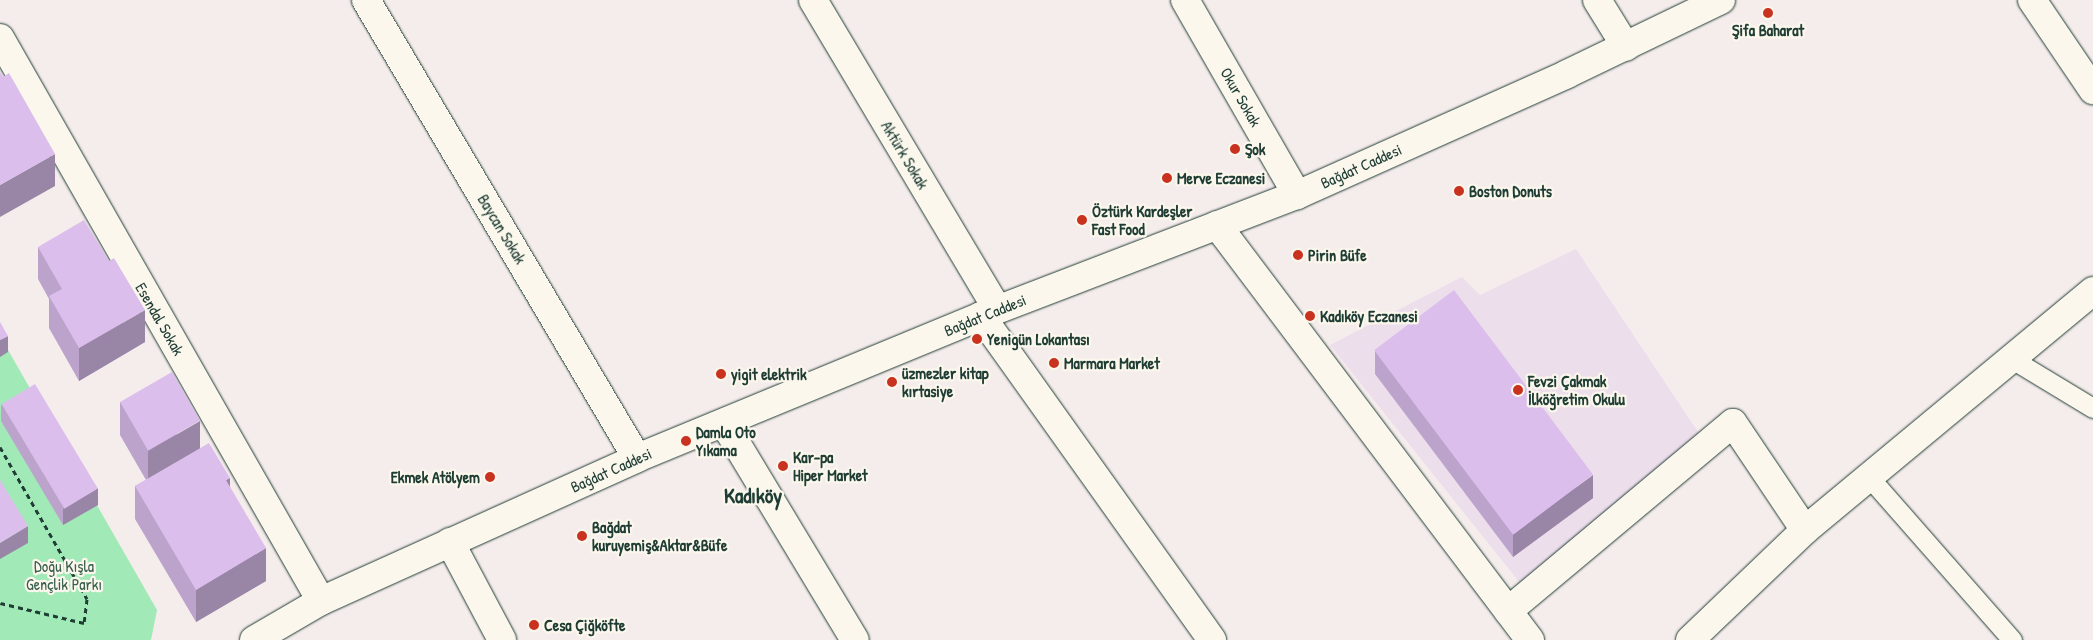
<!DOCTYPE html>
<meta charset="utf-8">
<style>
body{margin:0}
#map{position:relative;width:2093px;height:640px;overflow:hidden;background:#f5ecec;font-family:"Patrick Hand",sans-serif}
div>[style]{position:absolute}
.built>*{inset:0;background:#eddeec}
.green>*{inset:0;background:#a1e9b7}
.path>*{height:3px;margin-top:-1.5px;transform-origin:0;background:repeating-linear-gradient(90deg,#1f3d34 0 5px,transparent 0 9px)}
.roads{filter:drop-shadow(0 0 1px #1f3d34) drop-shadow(0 0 1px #1f3d34)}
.lane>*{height:19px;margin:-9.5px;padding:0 9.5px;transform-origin:9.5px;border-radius:9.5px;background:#fbf7ec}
.street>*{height:28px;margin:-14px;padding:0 14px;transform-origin:14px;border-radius:14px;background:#fbf7ec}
.primary>*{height:28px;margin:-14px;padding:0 14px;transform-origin:14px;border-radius:14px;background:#fbf7ec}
.wall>*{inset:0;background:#bca3cb}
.shaded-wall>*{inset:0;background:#9985a5}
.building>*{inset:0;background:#dbbeec;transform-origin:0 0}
.dots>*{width:14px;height:14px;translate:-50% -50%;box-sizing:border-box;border:2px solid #fbf7ec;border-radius:50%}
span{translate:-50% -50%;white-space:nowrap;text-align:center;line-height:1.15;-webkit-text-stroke:4.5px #fbf7ec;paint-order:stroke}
.poi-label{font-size:16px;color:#1f3d34;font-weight:700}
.left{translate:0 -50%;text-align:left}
.right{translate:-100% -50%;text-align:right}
.street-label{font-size:16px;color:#1f3d34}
.park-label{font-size:16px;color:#395f4e}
.district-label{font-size:21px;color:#1f3d34;font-weight:700}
</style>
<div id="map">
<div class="built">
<div style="clip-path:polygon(1576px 249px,1700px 435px,1520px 583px,1330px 345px,1462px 277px,1480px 295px)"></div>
</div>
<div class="green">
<div style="clip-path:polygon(0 336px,157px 610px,151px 640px,0 640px)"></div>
</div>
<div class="path">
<div style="left:0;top:447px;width:175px;rotate:60.2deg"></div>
<div style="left:87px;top:599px;width:24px;rotate:97deg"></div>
<div style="left:84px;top:623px;width:86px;rotate:-166.6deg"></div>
</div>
<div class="roads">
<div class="lane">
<div style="left:2012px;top:359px;width:95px;rotate:31.2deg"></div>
<div style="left:1869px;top:477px;width:217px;rotate:48.7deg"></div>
</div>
<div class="street">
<div style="left:366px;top:0;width:532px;rotate:59.39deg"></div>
<div style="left:813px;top:0;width:360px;rotate:59.2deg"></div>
<div style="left:1185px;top:0;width:225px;rotate:60.1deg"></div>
<div style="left:1597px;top:0;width:55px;rotate:58.3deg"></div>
<div style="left:2032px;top:0;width:109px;rotate:55.9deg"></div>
<div style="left:1217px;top:225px;width:520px;rotate:52.98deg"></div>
<div style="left:981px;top:316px;width:398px;rotate:54.5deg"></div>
<div style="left:724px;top:423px;width:253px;rotate:58.9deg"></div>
<div style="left:450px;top:542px;width:111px;rotate:62deg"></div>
<div style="left:1508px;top:611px;width:293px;rotate:-39.9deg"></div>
<div style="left:1733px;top:423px;width:129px;rotate:56.1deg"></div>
<div style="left:1690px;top:640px;width:159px;rotate:-43.7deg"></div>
<div style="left:1805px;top:530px;width:374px;rotate:-39.7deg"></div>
</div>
<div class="primary">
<div style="left:0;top:38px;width:648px;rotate:60.31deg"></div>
<div style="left:254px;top:640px;width:78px;rotate:-30.2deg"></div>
<div style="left:321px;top:601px;width:347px;rotate:-24.3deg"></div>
<div style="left:637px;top:458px;width:372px;rotate:-22.4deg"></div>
<div style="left:981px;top:316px;width:338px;rotate:-21deg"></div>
<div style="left:1297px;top:195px;width:296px;rotate:-24.1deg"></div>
<div style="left:1567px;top:74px;width:171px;rotate:-25.7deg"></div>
</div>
</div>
<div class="wall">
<div style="clip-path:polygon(38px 247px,145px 342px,79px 381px,49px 328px,49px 299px,38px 279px)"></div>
<div style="clip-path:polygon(1375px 351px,1593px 498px,1513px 557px,1375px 374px)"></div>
<div style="clip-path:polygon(120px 402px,200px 448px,230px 487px,266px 581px,196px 622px,135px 519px,135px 486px,146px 480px,120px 435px)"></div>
<div style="clip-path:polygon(1px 404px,98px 505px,63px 525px,1px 421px)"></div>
</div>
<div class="shaded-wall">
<div style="clip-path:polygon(55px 154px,55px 186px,0 217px,0 185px)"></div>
<div style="clip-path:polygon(145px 310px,145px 342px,79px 381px,79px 348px)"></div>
<div style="clip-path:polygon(8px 336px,8px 352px,0 357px,0 340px)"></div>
<div style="clip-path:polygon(200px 421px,200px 454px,148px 484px,148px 451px)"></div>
<div style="clip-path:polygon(1593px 475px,1593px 498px,1513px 557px,1513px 534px)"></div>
<div style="clip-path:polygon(230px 478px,230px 511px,226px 480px)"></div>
<div style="clip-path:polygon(98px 488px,98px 505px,63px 525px,63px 509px)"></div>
<div style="clip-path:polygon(28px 526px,28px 543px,0 559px,0 543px)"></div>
<div style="clip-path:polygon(266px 548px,266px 581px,196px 622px,196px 590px)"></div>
</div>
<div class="building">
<div style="clip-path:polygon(0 72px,3px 77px,9px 73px,55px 154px,0 185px)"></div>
<div style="clip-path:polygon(84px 220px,109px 261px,114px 258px,145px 310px,79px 348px,49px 296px,62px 289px,38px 247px)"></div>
<div style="left:1454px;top:290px;width:231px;height:100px;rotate:53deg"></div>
<div style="clip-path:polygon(0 322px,8px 336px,0 340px)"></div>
<div style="left:172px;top:372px;width:56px;height:60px;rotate:60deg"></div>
<div style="left:35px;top:384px;width:122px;height:39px;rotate:59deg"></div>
<div style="clip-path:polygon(209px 443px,230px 478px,226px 480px,266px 548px,196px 590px,135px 486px)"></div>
<div style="clip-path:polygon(0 480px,28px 526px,0 543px)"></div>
</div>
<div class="dots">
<div style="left:1768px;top:13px;background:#c8321e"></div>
<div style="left:1235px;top:149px;background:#c8321e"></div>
<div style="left:1167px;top:178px;background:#c8321e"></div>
<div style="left:1459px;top:191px;background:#c8321e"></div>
<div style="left:1082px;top:220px;background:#c8321e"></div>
<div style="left:1298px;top:255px;background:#c8321e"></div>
<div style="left:1310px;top:316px;background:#c8321e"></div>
<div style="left:977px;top:339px;background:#c8321e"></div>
<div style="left:1054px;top:363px;background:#c8321e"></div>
<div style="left:721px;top:374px;background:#c8321e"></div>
<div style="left:892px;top:382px;background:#c8321e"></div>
<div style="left:1518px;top:390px;background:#c8321e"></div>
<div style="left:686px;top:441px;background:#c8321e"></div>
<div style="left:783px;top:466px;background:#c8321e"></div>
<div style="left:490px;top:477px;background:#c8321e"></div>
<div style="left:582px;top:536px;background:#c8321e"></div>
<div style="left:534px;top:625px;background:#c8321e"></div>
</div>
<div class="poi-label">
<span style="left:1768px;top:30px">Şifa Baharat</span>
<span class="left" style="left:1245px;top:149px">Şok</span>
<span class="left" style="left:1177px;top:178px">Merve Eczanesi</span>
<span class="left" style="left:1469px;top:191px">Boston Donuts</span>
<span class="left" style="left:1092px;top:220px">Öztürk Kardeşler<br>Fast Food</span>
<span class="left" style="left:1308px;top:255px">Pirin Büfe</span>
<span class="left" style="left:1320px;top:316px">Kadıköy Eczanesi</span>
<span class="left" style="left:987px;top:339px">Yenigün Lokantası</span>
<span class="left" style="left:1064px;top:363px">Marmara Market</span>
<span class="left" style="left:902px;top:382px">üzmezler kitap<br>kırtasiye</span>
<span class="left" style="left:731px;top:374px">yigit elektrik</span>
<span class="left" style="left:1528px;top:390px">Fevzi Çakmak<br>İlköğretim Okulu</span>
<span class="left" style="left:696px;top:441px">Damla Oto<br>Yıkama</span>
<span class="left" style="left:793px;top:466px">Kar-pa<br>Hiper Market</span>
<span class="right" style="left:480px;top:477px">Ekmek Atölyem</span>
<span class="left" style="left:592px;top:536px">Bağdat<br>kuruyemiş&amp;Aktar&amp;Büfe</span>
<span class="left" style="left:544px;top:625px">Cesa Çiğköfte</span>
</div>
<div class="street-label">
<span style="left:1241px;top:97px;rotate:60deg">Okur Sokak</span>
<span style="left:905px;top:155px;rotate:59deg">Aktürk Sokak</span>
<span style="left:1361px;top:166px;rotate:-24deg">Bağdat Caddesi</span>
<span style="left:502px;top:229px;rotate:59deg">Baycan Sokak</span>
<span style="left:985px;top:315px;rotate:-22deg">Bağdat Caddesi</span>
<span style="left:160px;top:319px;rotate:60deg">Esendal Sokak</span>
<span style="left:611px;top:470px;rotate:-24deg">Bağdat Caddesi</span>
</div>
<div class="park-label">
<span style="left:64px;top:575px">Doğu Kışla<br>Gençlik Parkı</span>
</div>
<div class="district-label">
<span style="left:753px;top:496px">Kadıköy</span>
</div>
</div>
